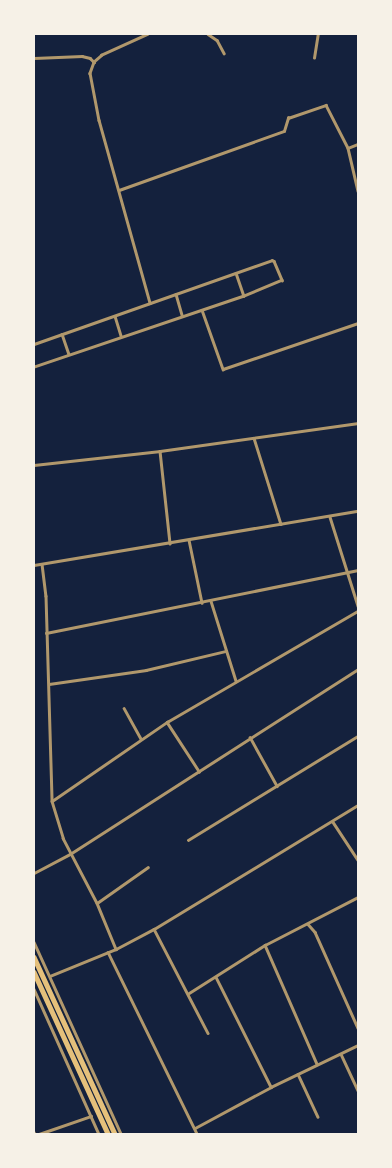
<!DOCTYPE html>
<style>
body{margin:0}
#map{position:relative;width:392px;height:1168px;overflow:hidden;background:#14213d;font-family:Figtree,sans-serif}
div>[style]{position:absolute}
.minor>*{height:2.5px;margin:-1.25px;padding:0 1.25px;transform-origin:1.25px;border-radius:1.25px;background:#b1986c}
.trunk>*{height:4.5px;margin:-2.25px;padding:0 2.25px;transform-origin:2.25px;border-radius:2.25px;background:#e5c07b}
span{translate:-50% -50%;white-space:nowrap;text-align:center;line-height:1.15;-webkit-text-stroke:4px #f6f1e7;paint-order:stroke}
.frame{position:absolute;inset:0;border:35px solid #f6f1e7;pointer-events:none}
</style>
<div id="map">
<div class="minor">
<div style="left:148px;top:34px;width:51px;rotate:155.5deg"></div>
<div style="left:102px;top:55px;width:11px;rotate:139deg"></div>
<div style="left:94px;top:62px;width:12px;rotate:110deg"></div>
<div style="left:90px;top:73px;width:48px;rotate:79.2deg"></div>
<div style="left:99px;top:120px;width:190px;rotate:74.4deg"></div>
<div style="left:208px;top:34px;width:11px;rotate:34deg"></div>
<div style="left:217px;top:40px;width:15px;rotate:62deg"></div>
<div style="left:34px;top:58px;width:48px;rotate:-2.4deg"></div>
<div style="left:82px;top:56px;width:8px;rotate:14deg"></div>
<div style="left:90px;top:58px;width:6px;rotate:45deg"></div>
<div style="left:314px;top:58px;width:24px;rotate:-81deg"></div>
<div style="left:348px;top:148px;width:11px;rotate:-22deg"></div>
<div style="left:119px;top:190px;width:175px;rotate:-19.7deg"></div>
<div style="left:284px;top:131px;width:14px;rotate:-73deg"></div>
<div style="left:288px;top:118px;width:40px;rotate:-18.9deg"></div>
<div style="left:326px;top:105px;width:48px;rotate:62.9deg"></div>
<div style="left:348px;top:148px;width:44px;rotate:76.9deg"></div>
<div style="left:236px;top:273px;width:24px;rotate:71deg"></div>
<div style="left:176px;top:294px;width:22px;rotate:74deg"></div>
<div style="left:202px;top:310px;width:63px;rotate:70.4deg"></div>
<div style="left:223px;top:369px;width:143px;rotate:-18.8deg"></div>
<div style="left:115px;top:316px;width:21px;rotate:73deg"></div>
<div style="left:62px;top:334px;width:21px;rotate:71deg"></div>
<div style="left:34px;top:344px;width:252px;rotate:-19.4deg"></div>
<div style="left:272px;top:260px;width:2px;rotate:27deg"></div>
<div style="left:274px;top:261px;width:21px;rotate:67deg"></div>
<div style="left:282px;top:280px;width:41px;rotate:157.2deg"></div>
<div style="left:244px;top:296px;width:222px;rotate:161.3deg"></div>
<div style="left:254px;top:438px;width:90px;rotate:72.6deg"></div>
<div style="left:160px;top:451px;width:93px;rotate:83.8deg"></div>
<div style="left:34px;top:465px;width:127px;rotate:-6.3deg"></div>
<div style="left:160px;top:451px;width:200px;rotate:-8deg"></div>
<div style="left:330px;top:517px;width:93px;rotate:72.5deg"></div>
<div style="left:189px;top:540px;width:64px;rotate:78.3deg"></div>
<div style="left:42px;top:564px;width:32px;rotate:83deg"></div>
<div style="left:46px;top:596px;width:205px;rotate:88.3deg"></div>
<div style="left:52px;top:801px;width:39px;rotate:73deg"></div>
<div style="left:63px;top:838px;width:73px;rotate:62.4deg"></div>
<div style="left:97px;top:903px;width:50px;rotate:67.6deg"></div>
<div style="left:34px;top:565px;width:328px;rotate:-9.5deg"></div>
<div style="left:211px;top:601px;width:84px;rotate:72.6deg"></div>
<div style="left:46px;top:633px;width:318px;rotate:-11.4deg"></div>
<div style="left:49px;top:684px;width:98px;rotate:-8.2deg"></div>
<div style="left:146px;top:670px;width:82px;rotate:-13.4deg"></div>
<div style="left:124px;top:708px;width:35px;rotate:61deg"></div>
<div style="left:167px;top:722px;width:59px;rotate:56.9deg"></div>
<div style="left:250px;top:737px;width:56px;rotate:61.1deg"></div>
<div style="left:52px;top:801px;width:140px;rotate:-34.5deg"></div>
<div style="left:167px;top:722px;width:221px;rotate:-30.2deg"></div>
<div style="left:333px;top:822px;width:45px;rotate:56.7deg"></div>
<div style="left:188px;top:840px;width:199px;rotate:-31.5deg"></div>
<div style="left:34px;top:873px;width:41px;rotate:-27.8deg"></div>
<div style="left:70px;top:854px;width:342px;rotate:-32.7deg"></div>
<div style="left:97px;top:903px;width:62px;rotate:-35.2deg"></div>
<div style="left:308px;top:924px;width:11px;rotate:49deg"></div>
<div style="left:315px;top:932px;width:105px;rotate:65.9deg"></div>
<div style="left:154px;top:929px;width:117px;rotate:62.6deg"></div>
<div style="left:34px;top:942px;width:211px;rotate:65.6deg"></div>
<div style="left:265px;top:945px;width:130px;rotate:66.4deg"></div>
<div style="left:108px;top:952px;width:203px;rotate:63.9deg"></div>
<div style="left:50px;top:976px;width:71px;rotate:-22.2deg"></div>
<div style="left:116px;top:949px;width:43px;rotate:-27.8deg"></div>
<div style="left:154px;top:929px;width:239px;rotate:-31.3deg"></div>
<div style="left:216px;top:977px;width:123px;rotate:63.4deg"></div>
<div style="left:34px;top:989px;width:159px;rotate:65.9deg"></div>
<div style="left:189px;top:993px;width:90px;rotate:-32.3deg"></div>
<div style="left:265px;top:945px;width:105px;rotate:-27.3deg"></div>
<div style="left:341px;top:1054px;width:40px;rotate:65deg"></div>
<div style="left:298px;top:1074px;width:47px;rotate:65.1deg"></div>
<div style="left:195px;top:1128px;width:86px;rotate:-28.3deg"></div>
<div style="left:271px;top:1087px;width:97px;rotate:-25.8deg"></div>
<div style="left:34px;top:1132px;width:2px;rotate:63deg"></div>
<div style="left:39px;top:1134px;width:55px;rotate:-19.1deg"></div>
</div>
<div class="trunk">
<div style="left:34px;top:957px;width:195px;rotate:65.4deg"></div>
<div style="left:34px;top:972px;width:178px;rotate:65.4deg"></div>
</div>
<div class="frame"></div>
</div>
